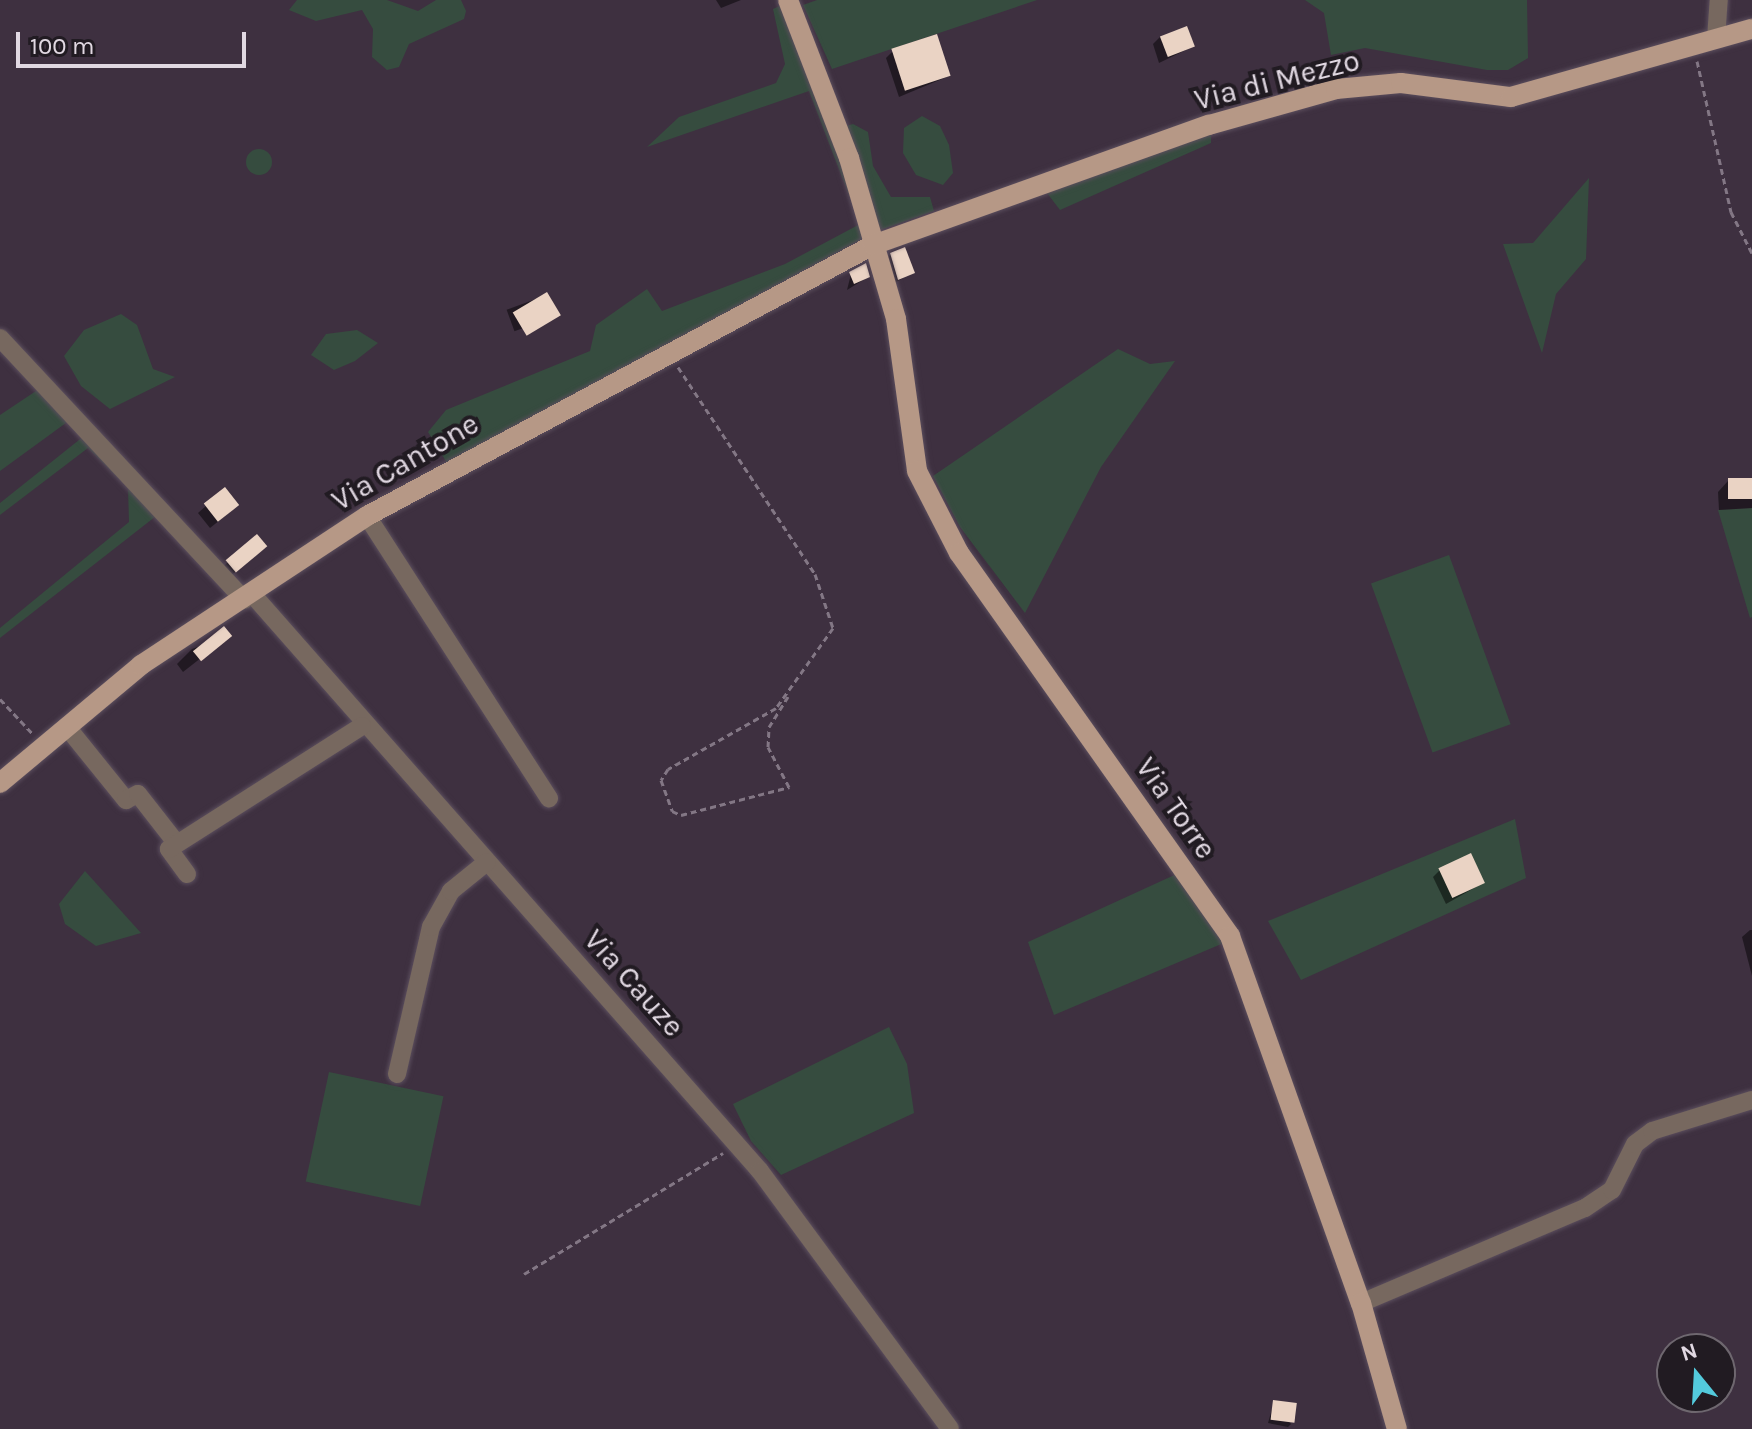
<!DOCTYPE html>
<style>
body{margin:0}
#map{position:relative;width:1752px;height:1429px;overflow:hidden;background:#3e3040;font-family:Karla,sans-serif}
div>[style]{position:absolute}
.green>*{inset:0;background:#364c3f;transform-origin:0 0}
.round{border-radius:50%}
.shadow>*{inset:0;background:#0007;transform-origin:0 0}
.building>*{inset:0;background:#ead3c4;transform-origin:0 0}
.path>*{height:3px;margin-top:-1.5px;transform-origin:0;background:repeating-linear-gradient(90deg,#837785 0 6px,transparent 0 10px)}
.roads{filter:drop-shadow(0 0 2px #5b4e5d) drop-shadow(0 0 2px #5b4e5d)}
.minor>*{height:18px;margin:-9px;padding:0 9px;transform-origin:9px;border-radius:9px;background:#77685f}
.major>*{height:20px;margin:-10px;padding:0 10px;transform-origin:10px;border-radius:10px;background:#b69886}
span{translate:-50% -50%;white-space:nowrap;text-align:center;line-height:1.15;-webkit-text-stroke:8px #211b22;paint-order:stroke}
.street-label{font-size:30px;color:#e1d8e2}
.north{position:absolute;left:1656px;top:1333px;width:80px;height:80px;box-sizing:border-box;background:#211b22;border:2px solid #6e676f;border-radius:50%;rotate:342deg;font-size:22px;font-weight:700;line-height:32px;text-align:center;color:#e1d8e2}
.north::after{content:'';display:block;margin:auto;width:28px;height:36px;background:#53cadc;clip-path:polygon(50% 0,100% 100%,50% 72%,0 100%)}
.scale{position:absolute;left:16px;top:32px;width:230px;height:36px;box-sizing:border-box;border:4px solid #e1d8e2;border-top:0;padding-left:10px;font-size:24px;line-height:28px;white-space:nowrap;color:#e1d8e2;-webkit-text-stroke:6px #211b22;paint-order:stroke}
</style>
<div id="map">
<div class="green">
<div style="clip-path:polygon(297px 0,387px 0,418px 11px,436px 0,461px 0,466px 11px,464px 19px,409px 44px,399px 67px,387px 70px,372px 57px,373px 29px,362px 10px,316px 21px,289px 10px)"></div>
<div style="clip-path:polygon(817px 0,1037px 0,832px 69px,803px 5px)"></div>
<div style="clip-path:polygon(1305px 0,1527px 0,1528px 58px,1508px 70px,1487px 70px,1365px 48px,1331px 55px,1324px 13px)"></div>
<div style="clip-path:polygon(784px 4px,819px 89px,860px 223px,862px 239px,447px 463px,428px 432px,446px 410px,590px 351px,596px 325px,647px 289px,662px 311px,785px 264px,860px 224px,809px 91px,647px 147px,679px 117px,776px 83px,785px 64px,773px 9px)"></div>
<div style="clip-path:polygon(922px 116px,940px 126px,949px 145px,953px 173px,943px 185px,916px 175px,903px 153px,904px 128px)"></div>
<div style="clip-path:polygon(853px 124px,868px 132px,873px 166px,891px 197px,930px 197px,934px 211px,872px 233px,842px 127px)"></div>
<div style="clip-path:polygon(1211px 133px,1211px 143px,1060px 210px,1047px 193px)"></div>
<div class="round" style="left:246px;top:149px;width:26px;height:26px"></div>
<div style="clip-path:polygon(1589px 178px,1586px 259px,1556px 294px,1542px 353px,1503px 244px,1533px 243px)"></div>
<div style="clip-path:polygon(121px 314px,137px 325px,153px 369px,175px 377px,110px 409px,81px 386px,64px 356px,84px 330px)"></div>
<div style="clip-path:polygon(357px 330px,378px 343px,355px 361px,334px 370px,311px 355px,326px 334px)"></div>
<div style="clip-path:polygon(1118px 349px,1150px 364px,1175px 361px,1101px 467px,1025px 613px,960px 527px,933px 476px)"></div>
<div style="clip-path:polygon(42px 387px,70px 420px,0 471px,0 415px)"></div>
<div style="clip-path:polygon(84px 436px,160px 513px,0 638px,0 628px,129px 522px,128px 488px,88px 448px,0 515px,0 503px)"></div>
<div style="clip-path:polygon(1752px 508px,1752px 617px,1750px 618px,1718px 510px)"></div>
<div style="left:1449px;top:555px;width:180px;height:83px;rotate:70deg"></div>
<div style="clip-path:polygon(1515px 819px,1526px 878px,1301px 980px,1268px 921px)"></div>
<div style="clip-path:polygon(85px 871px,141px 933px,96px 946px,65px 924px,59px 904px)"></div>
<div style="clip-path:polygon(1181px 872px,1226px 942px,1054px 1015px,1028px 942px)"></div>
<div style="clip-path:polygon(889px 1027px,907px 1064px,914px 1113px,781px 1175px,751px 1141px,733px 1104px)"></div>
<div style="left:329px;top:1072px;width:117px;height:112px;rotate:12deg"></div>
</div>
<div class="shadow">
<div style="clip-path:polygon(716px 0,741px 0,721px 8px)"></div>
<div style="clip-path:polygon(1160px 37px,1192px 47px,1159px 63px,1153px 44px)"></div>
<div style="clip-path:polygon(893px 51px,949px 76px,899px 97px,886px 58px)"></div>
<div style="clip-path:polygon(891px 254px,913px 272px,891px 285px,884px 262px)"></div>
<div style="clip-path:polygon(851px 274px,868px 277px,847px 290px)"></div>
<div style="left:547px;top:295px;width:23px;height:43px;rotate:70deg"></div>
<div style="clip-path:polygon(1752px 480px,1752px 508px,1719px 510px,1718px 492px,1728px 481px)"></div>
<div style="clip-path:polygon(224px 490px,230px 512px,210px 528px,198px 513px)"></div>
<div style="left:256px;top:537px;width:12px;height:49px;rotate:48deg"></div>
<div style="clip-path:polygon(229px 636px,183px 672px,177px 664px,192px 649px)"></div>
<div style="clip-path:polygon(1440px 870px,1483px 883px,1446px 904px,1433px 877px)"></div>
<div style="clip-path:polygon(1750px 930px,1752px 930px,1752px 976px,1742px 937px)"></div>
<div style="clip-path:polygon(1274px 1402px,1291px 1424px,1288px 1427px,1268px 1423px)"></div>
</div>
<div class="building">
<div style="left:1187px;top:26px;width:22px;height:29px;rotate:69deg"></div>
<div style="left:937px;top:34px;width:44px;height:48px;rotate:72deg"></div>
<div style="clip-path:polygon(905px 247px,915px 273px,898px 280px,890px 253px)"></div>
<div style="clip-path:polygon(866px 263px,870px 277px,854px 284px,849px 272px)"></div>
<div style="left:547px;top:292px;width:27px;height:40px;rotate:59deg"></div>
<div style="left:1752px;top:478px;width:21px;height:24px;rotate:90deg"></div>
<div style="left:225px;top:487px;width:23px;height:27px;rotate:52deg"></div>
<div style="left:257px;top:534px;width:16px;height:41px;rotate:50deg"></div>
<div style="left:224px;top:626px;width:13px;height:40px;rotate:51deg"></div>
<div style="left:1471px;top:853px;width:33px;height:36px;rotate:65deg"></div>
<div style="left:1273px;top:1400px;width:24px;height:20px;rotate:7deg"></div>
</div>
<div class="path">
<div style="left:1697px;top:61px;width:155px;rotate:77.3deg"></div>
<div style="left:1731px;top:212px;width:46px;rotate:62.9deg"></div>
<div style="left:678px;top:367px;width:248px;rotate:56.5deg"></div>
<div style="left:815px;top:574px;width:57px;rotate:71.6deg"></div>
<div style="left:833px;top:628px;width:98px;rotate:125.5deg"></div>
<div style="left:776px;top:708px;width:124px;rotate:150.5deg"></div>
<div style="left:668px;top:769px;width:13px;rotate:122deg"></div>
<div style="left:661px;top:780px;width:33px;rotate:70deg"></div>
<div style="left:672px;top:811px;width:10px;rotate:24deg"></div>
<div style="left:681px;top:815px;width:112px;rotate:-14.5deg"></div>
<div style="left:789px;top:787px;width:45px;rotate:-117.7deg"></div>
<div style="left:768px;top:747px;width:20px;rotate:-87deg"></div>
<div style="left:769px;top:727px;width:36px;rotate:-58deg"></div>
<div style="left:0;top:699px;width:48px;rotate:46.7deg"></div>
<div style="left:524px;top:1274px;width:233px;rotate:-31.3deg"></div>
</div>
<div class="roads">
<div class="minor">
<div style="left:1716px;top:39px;width:39px;rotate:-86deg"></div>
<div style="left:0;top:338px;width:358px;rotate:47deg"></div>
<div style="left:367px;top:516px;width:336px;rotate:57.2deg"></div>
<div style="left:253px;top:595px;width:767px;rotate:48.65deg"></div>
<div style="left:760px;top:1171px;width:320px;rotate:53.6deg"></div>
<div style="left:67px;top:727px;width:94px;rotate:51.1deg"></div>
<div style="left:126px;top:800px;width:13px;rotate:-27deg"></div>
<div style="left:138px;top:794px;width:63px;rotate:52deg"></div>
<div style="left:187px;top:874px;width:31px;rotate:-126deg"></div>
<div style="left:169px;top:849px;width:229px;rotate:-32.5deg"></div>
<div style="left:397px;top:1074px;width:151px;rotate:-77deg"></div>
<div style="left:431px;top:927px;width:41px;rotate:-60.9deg"></div>
<div style="left:451px;top:891px;width:46px;rotate:-38.9deg"></div>
<div style="left:1361px;top:1303px;width:243px;rotate:-23deg"></div>
<div style="left:1585px;top:1208px;width:32px;rotate:-34deg"></div>
<div style="left:1612px;top:1190px;width:51px;rotate:-63.4deg"></div>
<div style="left:1635px;top:1144px;width:21px;rotate:-37deg"></div>
<div style="left:1652px;top:1131px;width:105px;rotate:-17.2deg"></div>
</div>
<div class="major">
<div style="left:788px;top:0;width:169px;rotate:68.9deg"></div>
<div style="left:849px;top:158px;width:168px;rotate:73.7deg"></div>
<div style="left:896px;top:319px;width:153px;rotate:82.1deg"></div>
<div style="left:917px;top:471px;width:92px;rotate:62.9deg"></div>
<div style="left:959px;top:553px;width:469px;rotate:54.7deg"></div>
<div style="left:1230px;top:936px;width:390px;rotate:70.4deg"></div>
<div style="left:1361px;top:1303px;width:131px;rotate:74.1deg"></div>
<div style="left:0;top:783px;width:184px;rotate:-39.9deg"></div>
<div style="left:141px;top:665px;width:271px;rotate:-33.4deg"></div>
<div style="left:367px;top:516px;width:574px;rotate:-28.17deg"></div>
<div style="left:873px;top:245px;width:357px;rotate:-19.7deg"></div>
<div style="left:1209px;top:125px;width:132px;rotate:-15.8deg"></div>
<div style="left:1336px;top:89px;width:65px;rotate:-5.3deg"></div>
<div style="left:1401px;top:83px;width:111px;rotate:7.3deg"></div>
<div style="left:1511px;top:97px;width:250px;rotate:-15.8deg"></div>
</div>
</div>
<div class="street-label">
<span style="left:1277px;top:80px;rotate:-14deg">Via di Mezzo</span>
<span style="left:405px;top:462px;rotate:-30deg">Via Cantone</span>
<span style="left:1176px;top:808px;rotate:55deg">Via Torre</span>
<span style="left:634px;top:983px;rotate:48deg">Via Cauze</span>
</div>
<div class="north">N</div>
<div class="scale">100 m</div>
</div>
